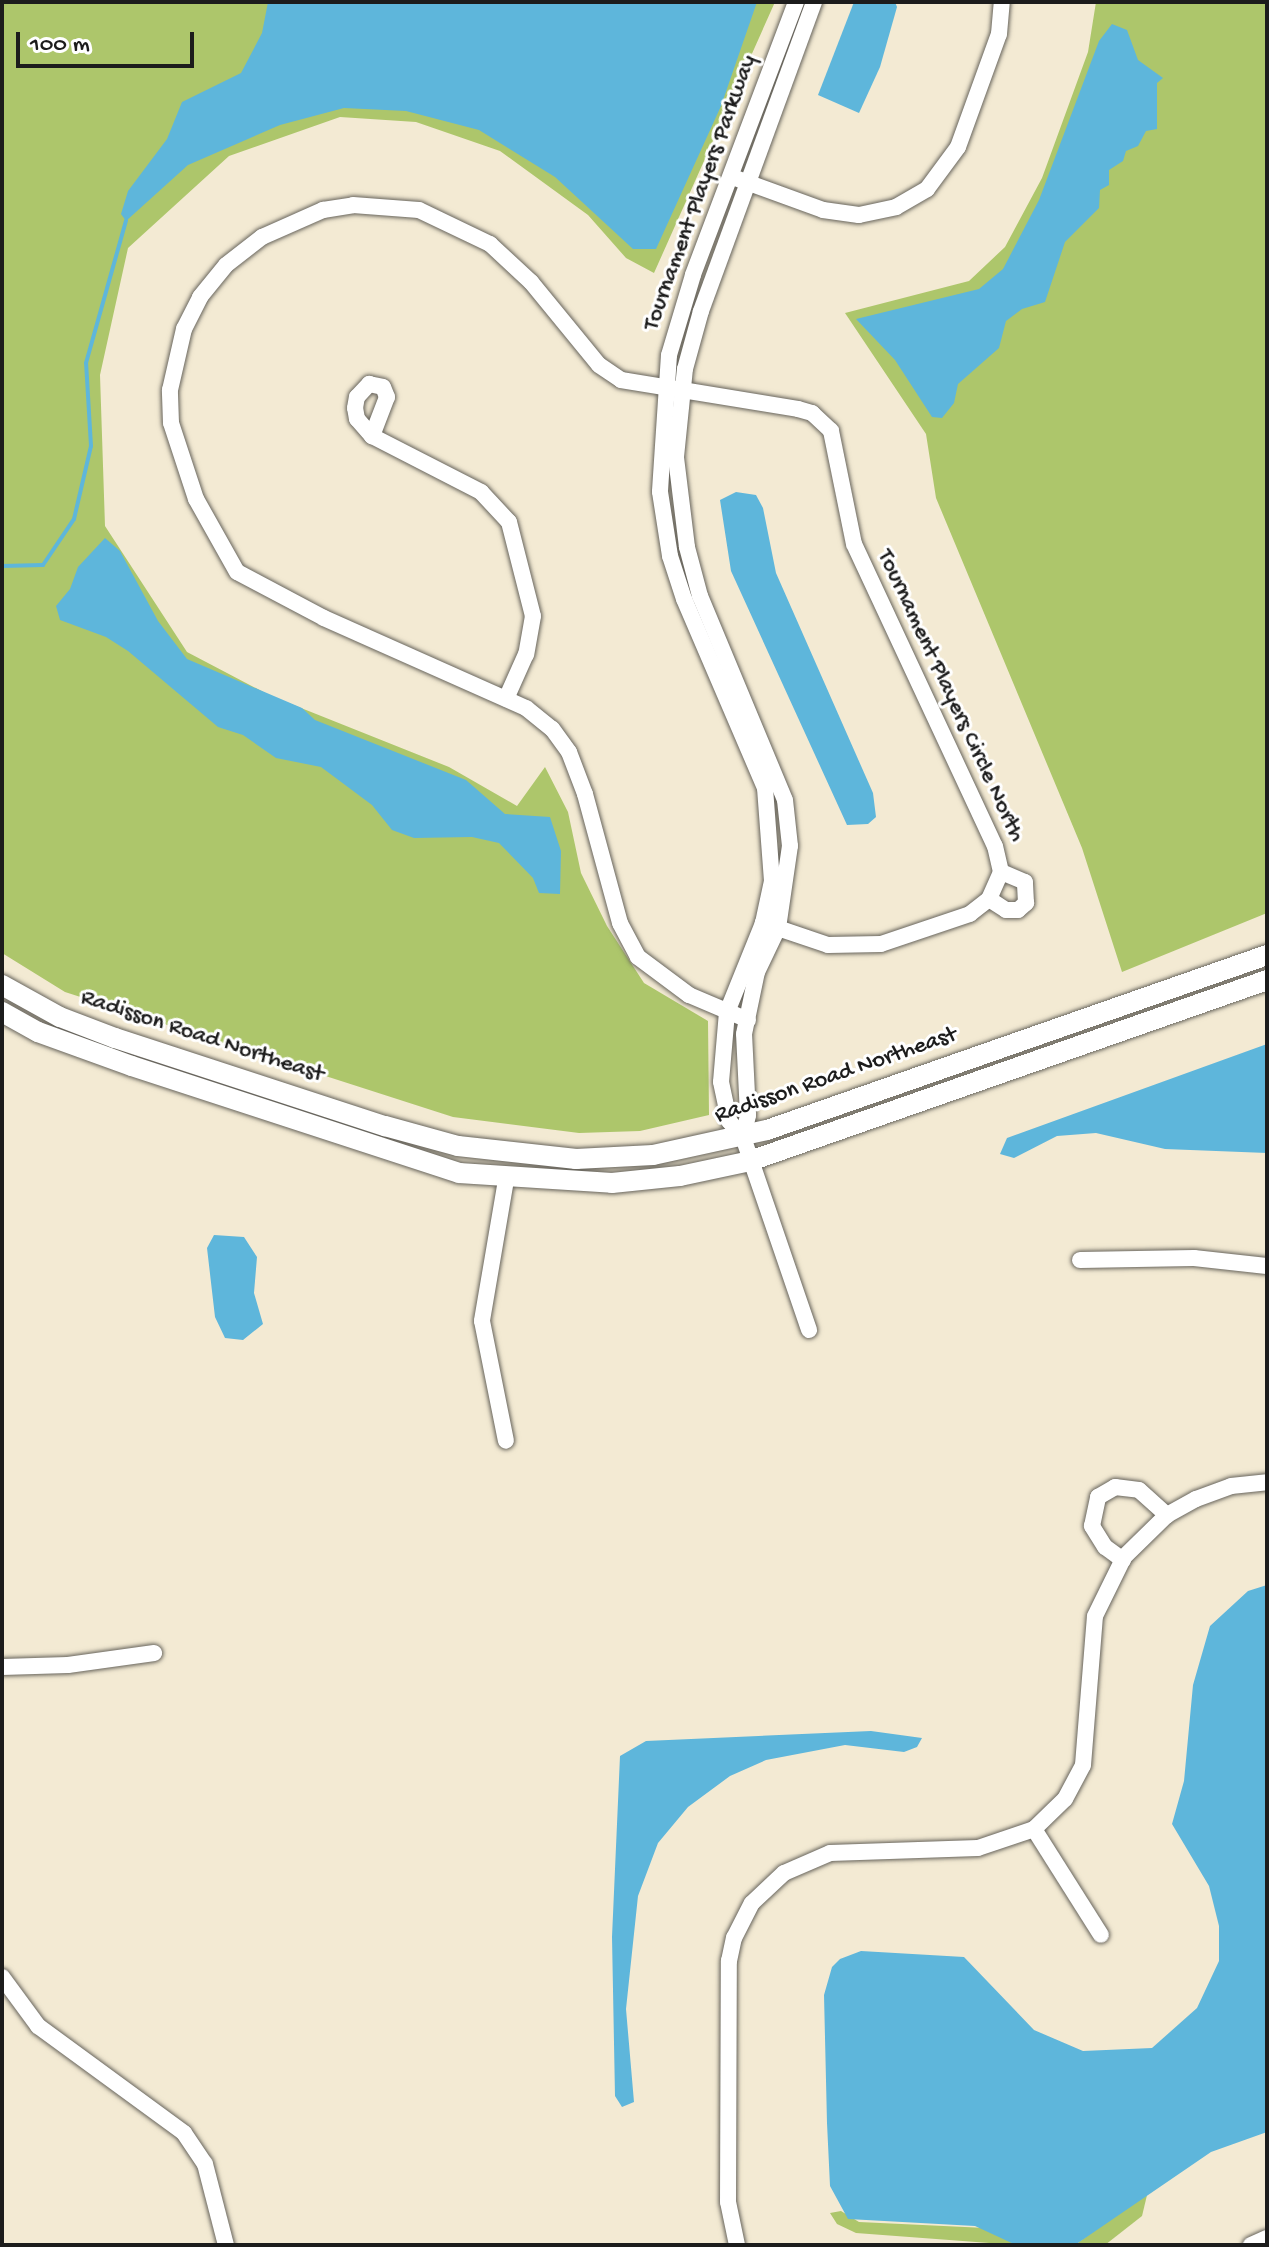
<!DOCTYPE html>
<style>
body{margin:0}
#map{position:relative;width:1269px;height:2247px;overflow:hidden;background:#f3ead3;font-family:"Gochi Hand",sans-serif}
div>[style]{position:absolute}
.green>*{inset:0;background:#adc66b}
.water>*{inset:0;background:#5eb6db}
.stream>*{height:4px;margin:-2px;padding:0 2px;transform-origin:2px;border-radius:2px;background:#5eb6db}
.roads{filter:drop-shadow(0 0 2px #67645c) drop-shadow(0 0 2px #67645c)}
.minor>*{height:16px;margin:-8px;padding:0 8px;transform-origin:8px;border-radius:8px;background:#fff}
.major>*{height:20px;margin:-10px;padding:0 10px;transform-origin:10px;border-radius:10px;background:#fff}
span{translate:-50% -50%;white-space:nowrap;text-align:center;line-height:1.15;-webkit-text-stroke:6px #fff;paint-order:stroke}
.street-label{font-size:24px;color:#1c1c1c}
.frame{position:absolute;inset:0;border:4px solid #1c1c1c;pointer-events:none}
.scale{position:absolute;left:16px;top:32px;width:178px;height:36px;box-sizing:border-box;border:4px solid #1c1c1c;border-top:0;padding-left:10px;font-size:24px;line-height:28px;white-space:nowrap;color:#1c1c1c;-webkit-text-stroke:6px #fff;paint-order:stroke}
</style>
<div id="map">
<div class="green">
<div style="clip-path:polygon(2px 2px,775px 2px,654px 273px,626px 258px,588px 215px,500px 151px,416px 122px,340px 117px,229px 156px,128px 248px,100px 375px,105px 526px,187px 652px,271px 696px,449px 767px,517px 806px,545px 767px,568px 812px,581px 873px,607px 926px,644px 983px,708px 1021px,709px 1115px,640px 1131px,579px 1133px,453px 1117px,65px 992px,2px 953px)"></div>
<div style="clip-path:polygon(1096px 2px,1267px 2px,1267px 913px,1122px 972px,1082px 848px,936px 498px,926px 434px,845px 313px,969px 281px,1005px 247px,1042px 178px,1088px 52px)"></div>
<div style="clip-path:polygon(1148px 2191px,1142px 2216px,1105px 2245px,1075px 2245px)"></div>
<div style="clip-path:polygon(841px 2211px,859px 2222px,986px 2228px,1016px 2245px,856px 2233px,837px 2224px,830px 2213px)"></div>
</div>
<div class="water">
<div style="clip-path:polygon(268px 2px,757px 2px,721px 106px,656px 249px,633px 249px,555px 177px,479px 130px,406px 111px,344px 108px,280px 125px,188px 165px,126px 221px,121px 214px,128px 191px,167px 139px,182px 102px,241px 73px,262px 33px)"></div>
<div style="clip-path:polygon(854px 2px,895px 2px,897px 7px,880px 67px,859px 113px,818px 95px)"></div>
<div style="clip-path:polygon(1112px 24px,1127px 30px,1138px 60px,1163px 78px,1157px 83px,1157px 129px,1146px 131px,1138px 146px,1126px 151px,1123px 161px,1109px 170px,1109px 185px,1100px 190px,1099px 208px,1065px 242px,1045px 302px,1022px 309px,1006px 321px,999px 348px,958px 384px,954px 403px,942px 418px,932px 417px,895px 360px,856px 319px,979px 289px,1003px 269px,1039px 200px,1099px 41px)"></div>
<div style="clip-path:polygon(736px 492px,756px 495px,763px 508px,776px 573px,873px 793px,876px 817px,868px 824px,847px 825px,731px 571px,720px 500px)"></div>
<div style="clip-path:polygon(105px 538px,120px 551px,158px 621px,187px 659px,302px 708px,315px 720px,466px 780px,505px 814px,550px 817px,561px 851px,560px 894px,539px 893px,533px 878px,499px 843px,472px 837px,414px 838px,392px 830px,372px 805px,321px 767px,276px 758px,243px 735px,218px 727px,128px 651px,106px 637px,60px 620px,56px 606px,70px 589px,78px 567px)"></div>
<div style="clip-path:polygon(1267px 1044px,1267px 1153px,1165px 1149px,1096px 1133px,1057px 1136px,1014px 1158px,1000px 1154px,1007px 1138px)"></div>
<div style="clip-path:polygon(214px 1235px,244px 1237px,257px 1257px,254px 1293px,263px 1324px,243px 1340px,225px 1338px,215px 1317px,207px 1248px)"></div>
<div style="clip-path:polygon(1267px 1585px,1267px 2132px,1211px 2152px,1075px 2245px,1016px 2245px,975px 2226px,848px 2219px,830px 2186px,827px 2123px,824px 1995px,832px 1967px,840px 1959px,861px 1951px,964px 1957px,1034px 2030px,1083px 2051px,1152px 2048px,1197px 2008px,1219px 1961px,1219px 1926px,1209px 1886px,1172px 1824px,1184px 1781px,1193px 1685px,1210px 1626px,1248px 1591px)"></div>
<div style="clip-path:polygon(871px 1731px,922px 1738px,917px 1747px,904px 1752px,845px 1745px,766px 1760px,730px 1776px,688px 1807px,658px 1843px,638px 1896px,626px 2009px,634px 2102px,622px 2107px,615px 2096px,612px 1937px,620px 1756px,646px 1741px)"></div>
</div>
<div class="stream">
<div style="left:2px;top:566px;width:41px;rotate:-1.4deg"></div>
<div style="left:43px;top:565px;width:55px;rotate:-56deg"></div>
<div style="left:74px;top:519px;width:75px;rotate:-76.9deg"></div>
<div style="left:91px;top:446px;width:83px;rotate:-93.4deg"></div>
<div style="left:86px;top:363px;width:148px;rotate:-74.3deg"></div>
</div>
<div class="roads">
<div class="minor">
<div style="left:796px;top:2px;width:292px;rotate:110.7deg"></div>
<div style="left:693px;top:275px;width:84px;rotate:106.7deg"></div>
<div style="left:669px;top:355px;width:137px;rotate:93.8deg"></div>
<div style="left:660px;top:492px;width:65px;rotate:81.1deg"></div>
<div style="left:670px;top:556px;width:45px;rotate:72deg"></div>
<div style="left:684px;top:599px;width:206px;rotate:66.8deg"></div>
<div style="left:765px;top:788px;width:93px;rotate:85.7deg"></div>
<div style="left:772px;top:881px;width:43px;rotate:102.1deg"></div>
<div style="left:763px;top:923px;width:96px;rotate:112deg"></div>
<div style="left:727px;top:1012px;width:70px;rotate:94.9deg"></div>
<div style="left:721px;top:1082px;width:40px;rotate:78deg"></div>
<div style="left:729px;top:1121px;width:21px;rotate:49deg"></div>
<div style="left:743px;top:1137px;width:204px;rotate:71.1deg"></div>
<div style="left:738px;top:179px;width:90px;rotate:20deg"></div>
<div style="left:823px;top:210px;width:36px;rotate:8deg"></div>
<div style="left:859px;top:215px;width:38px;rotate:-12deg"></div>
<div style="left:896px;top:207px;width:36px;rotate:-30deg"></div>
<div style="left:927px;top:189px;width:52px;rotate:-53.6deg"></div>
<div style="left:958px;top:147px;width:120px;rotate:-70.1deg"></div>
<div style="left:999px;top:34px;width:32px;rotate:-85deg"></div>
<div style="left:369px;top:384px;width:14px;rotate:12deg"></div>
<div style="left:383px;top:387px;width:11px;rotate:68deg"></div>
<div style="left:387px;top:397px;width:42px;rotate:111deg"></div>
<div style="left:372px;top:436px;width:23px;rotate:-131deg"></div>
<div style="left:357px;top:419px;width:11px;rotate:-100deg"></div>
<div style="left:355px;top:408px;width:11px;rotate:-80deg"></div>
<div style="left:357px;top:397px;width:18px;rotate:-47deg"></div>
<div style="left:372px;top:436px;width:123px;rotate:27.2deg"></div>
<div style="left:481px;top:492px;width:41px;rotate:47deg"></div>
<div style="left:509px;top:522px;width:97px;rotate:75.7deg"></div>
<div style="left:533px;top:616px;width:39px;rotate:100deg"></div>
<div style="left:526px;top:654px;width:49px;rotate:114deg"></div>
<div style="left:989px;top:899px;width:20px;rotate:33deg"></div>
<div style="left:1006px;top:910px;width:12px"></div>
<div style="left:1018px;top:910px;width:11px;rotate:-41deg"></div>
<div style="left:1026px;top:903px;width:21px;rotate:-93deg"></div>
<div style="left:1025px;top:882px;width:26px;rotate:-157deg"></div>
<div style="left:748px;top:1020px;width:64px;rotate:-157deg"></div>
<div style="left:689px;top:995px;width:64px;rotate:-143.3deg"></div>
<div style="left:638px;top:957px;width:38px;rotate:-118deg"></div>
<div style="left:620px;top:923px;width:134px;rotate:-105.2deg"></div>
<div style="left:585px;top:794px;width:45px;rotate:-110.9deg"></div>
<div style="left:569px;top:752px;width:29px;rotate:-126deg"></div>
<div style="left:552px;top:729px;width:33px;rotate:-141deg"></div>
<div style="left:526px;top:708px;width:221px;rotate:-156deg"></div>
<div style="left:324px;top:618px;width:98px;rotate:-152.1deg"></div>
<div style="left:237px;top:572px;width:84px;rotate:-119.3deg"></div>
<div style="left:196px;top:499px;width:80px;rotate:-108.2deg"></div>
<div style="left:171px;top:423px;width:33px;rotate:-92deg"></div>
<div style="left:170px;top:390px;width:63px;rotate:-77.1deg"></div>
<div style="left:184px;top:329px;width:36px;rotate:-63deg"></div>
<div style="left:200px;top:297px;width:41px;rotate:-50.9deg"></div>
<div style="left:226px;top:265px;width:46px;rotate:-37.9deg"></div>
<div style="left:262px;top:237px;width:67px;rotate:-23.9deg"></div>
<div style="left:323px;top:210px;width:30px;rotate:-9deg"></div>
<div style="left:353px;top:205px;width:66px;rotate:4.3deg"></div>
<div style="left:419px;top:210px;width:79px;rotate:25.6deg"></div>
<div style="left:490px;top:244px;width:56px;rotate:42.8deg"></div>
<div style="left:531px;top:282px;width:107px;rotate:50.7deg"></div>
<div style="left:599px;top:365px;width:27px;rotate:34deg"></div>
<div style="left:621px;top:380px;width:179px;rotate:9.3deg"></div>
<div style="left:798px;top:409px;width:15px;rotate:16deg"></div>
<div style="left:812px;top:413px;width:26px;rotate:43deg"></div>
<div style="left:831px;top:431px;width:115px;rotate:78.5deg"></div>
<div style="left:854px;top:544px;width:333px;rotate:65deg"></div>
<div style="left:995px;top:846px;width:27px;rotate:77deg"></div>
<div style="left:1001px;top:872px;width:30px;rotate:114deg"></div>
<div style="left:989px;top:899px;width:24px;rotate:142deg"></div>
<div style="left:970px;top:914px;width:94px;rotate:161.4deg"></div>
<div style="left:881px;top:944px;width:53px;rotate:178.9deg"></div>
<div style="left:828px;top:945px;width:69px;rotate:-161.3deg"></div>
<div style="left:743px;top:1137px;width:23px;rotate:-77deg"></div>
<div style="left:748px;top:1115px;width:81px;rotate:-92.8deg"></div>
<div style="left:744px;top:1034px;width:63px;rotate:-78.2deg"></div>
<div style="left:757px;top:972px;width:49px;rotate:-64.5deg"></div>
<div style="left:778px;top:928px;width:83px;rotate:-81.7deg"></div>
<div style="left:790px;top:846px;width:46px;rotate:-96.2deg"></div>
<div style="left:785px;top:800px;width:221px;rotate:-112.6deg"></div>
<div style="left:700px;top:596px;width:51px;rotate:-104.9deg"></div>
<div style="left:687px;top:547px;width:91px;rotate:-97deg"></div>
<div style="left:676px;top:457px;width:88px;rotate:-84.2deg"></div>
<div style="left:685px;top:369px;width:60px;rotate:-74.6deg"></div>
<div style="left:701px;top:311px;width:329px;rotate:-69.9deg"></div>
<div style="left:506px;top:1180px;width:143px;rotate:99.7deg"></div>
<div style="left:482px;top:1321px;width:122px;rotate:78.7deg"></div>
<div style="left:1080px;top:1260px;width:114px;rotate:-1deg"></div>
<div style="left:1194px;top:1258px;width:73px;rotate:6.3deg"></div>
<div style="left:1123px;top:1560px;width:22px;rotate:-144deg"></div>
<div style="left:1105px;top:1547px;width:25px;rotate:-122deg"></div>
<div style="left:1092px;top:1526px;width:30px;rotate:-78deg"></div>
<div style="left:1098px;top:1497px;width:20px;rotate:-30deg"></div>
<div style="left:1115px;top:1487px;width:24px;rotate:7deg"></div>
<div style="left:1139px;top:1490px;width:38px;rotate:42deg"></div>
<div style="left:2px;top:1667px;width:66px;rotate:-1.7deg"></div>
<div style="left:68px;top:1665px;width:87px;rotate:-7.9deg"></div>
<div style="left:1034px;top:1829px;width:125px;rotate:57.7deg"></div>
<div style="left:2px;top:1977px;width:61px;rotate:53.7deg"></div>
<div style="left:38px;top:2026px;width:181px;rotate:36.2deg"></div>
<div style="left:184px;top:2133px;width:37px;rotate:56deg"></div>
<div style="left:205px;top:2164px;width:84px;rotate:75.5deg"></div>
<div style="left:737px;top:2245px;width:44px;rotate:-101.8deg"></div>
<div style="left:728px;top:2202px;width:241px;rotate:-89.8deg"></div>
<div style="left:729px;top:1961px;width:24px;rotate:-78deg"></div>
<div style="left:734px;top:1938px;width:39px;rotate:-63deg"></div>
<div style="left:752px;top:1903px;width:44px;rotate:-43.2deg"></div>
<div style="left:784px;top:1873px;width:50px;rotate:-23.5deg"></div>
<div style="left:830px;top:1853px;width:148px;rotate:-1.9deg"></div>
<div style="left:978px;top:1848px;width:59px;rotate:-18.7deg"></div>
<div style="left:1034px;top:1829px;width:43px;rotate:-44.1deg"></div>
<div style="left:1065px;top:1799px;width:38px;rotate:-62deg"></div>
<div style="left:1083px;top:1765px;width:149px;rotate:-85.4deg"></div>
<div style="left:1095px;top:1616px;width:66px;rotate:-63.8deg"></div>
<div style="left:1124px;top:1557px;width:60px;rotate:-44.3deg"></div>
<div style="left:1167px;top:1515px;width:33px;rotate:-29deg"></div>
<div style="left:1196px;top:1499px;width:37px;rotate:-20deg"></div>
<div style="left:1231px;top:1486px;width:36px;rotate:-6deg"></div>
<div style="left:1251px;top:2245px;width:17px;rotate:-24deg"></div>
</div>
<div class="major">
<div style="left:2px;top:985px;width:66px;rotate:28.9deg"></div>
<div style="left:60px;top:1017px;width:59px;rotate:20.9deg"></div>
<div style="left:115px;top:1038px;width:284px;rotate:18.1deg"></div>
<div style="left:385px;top:1126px;width:76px;rotate:15.3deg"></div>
<div style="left:458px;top:1146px;width:119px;rotate:6.3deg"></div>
<div style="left:576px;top:1159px;width:77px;rotate:-3deg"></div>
<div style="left:653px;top:1155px;width:117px;rotate:-12.4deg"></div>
<div style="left:767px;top:1130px;width:530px;rotate:-19.29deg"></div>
<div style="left:2px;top:1012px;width:41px;rotate:29.1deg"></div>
<div style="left:38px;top:1032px;width:100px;rotate:19.9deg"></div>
<div style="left:132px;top:1066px;width:344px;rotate:18.1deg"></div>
<div style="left:459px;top:1173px;width:153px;rotate:3.7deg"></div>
<div style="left:612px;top:1183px;width:68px;rotate:-5.9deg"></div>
<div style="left:680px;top:1176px;width:72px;rotate:-12.1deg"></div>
<div style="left:750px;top:1161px;width:548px;rotate:-19.29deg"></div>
</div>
</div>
<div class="street-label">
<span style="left:701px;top:193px;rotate:-70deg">Tournament Players Parkway</span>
<span style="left:950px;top:696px;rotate:65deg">Tournament Players Circle North</span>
<span style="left:202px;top:1037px;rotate:18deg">Radisson Road Northeast</span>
<span style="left:836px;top:1076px;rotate:-19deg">Radisson Road Northeast</span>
</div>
<div class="frame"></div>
<div class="scale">100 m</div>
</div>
